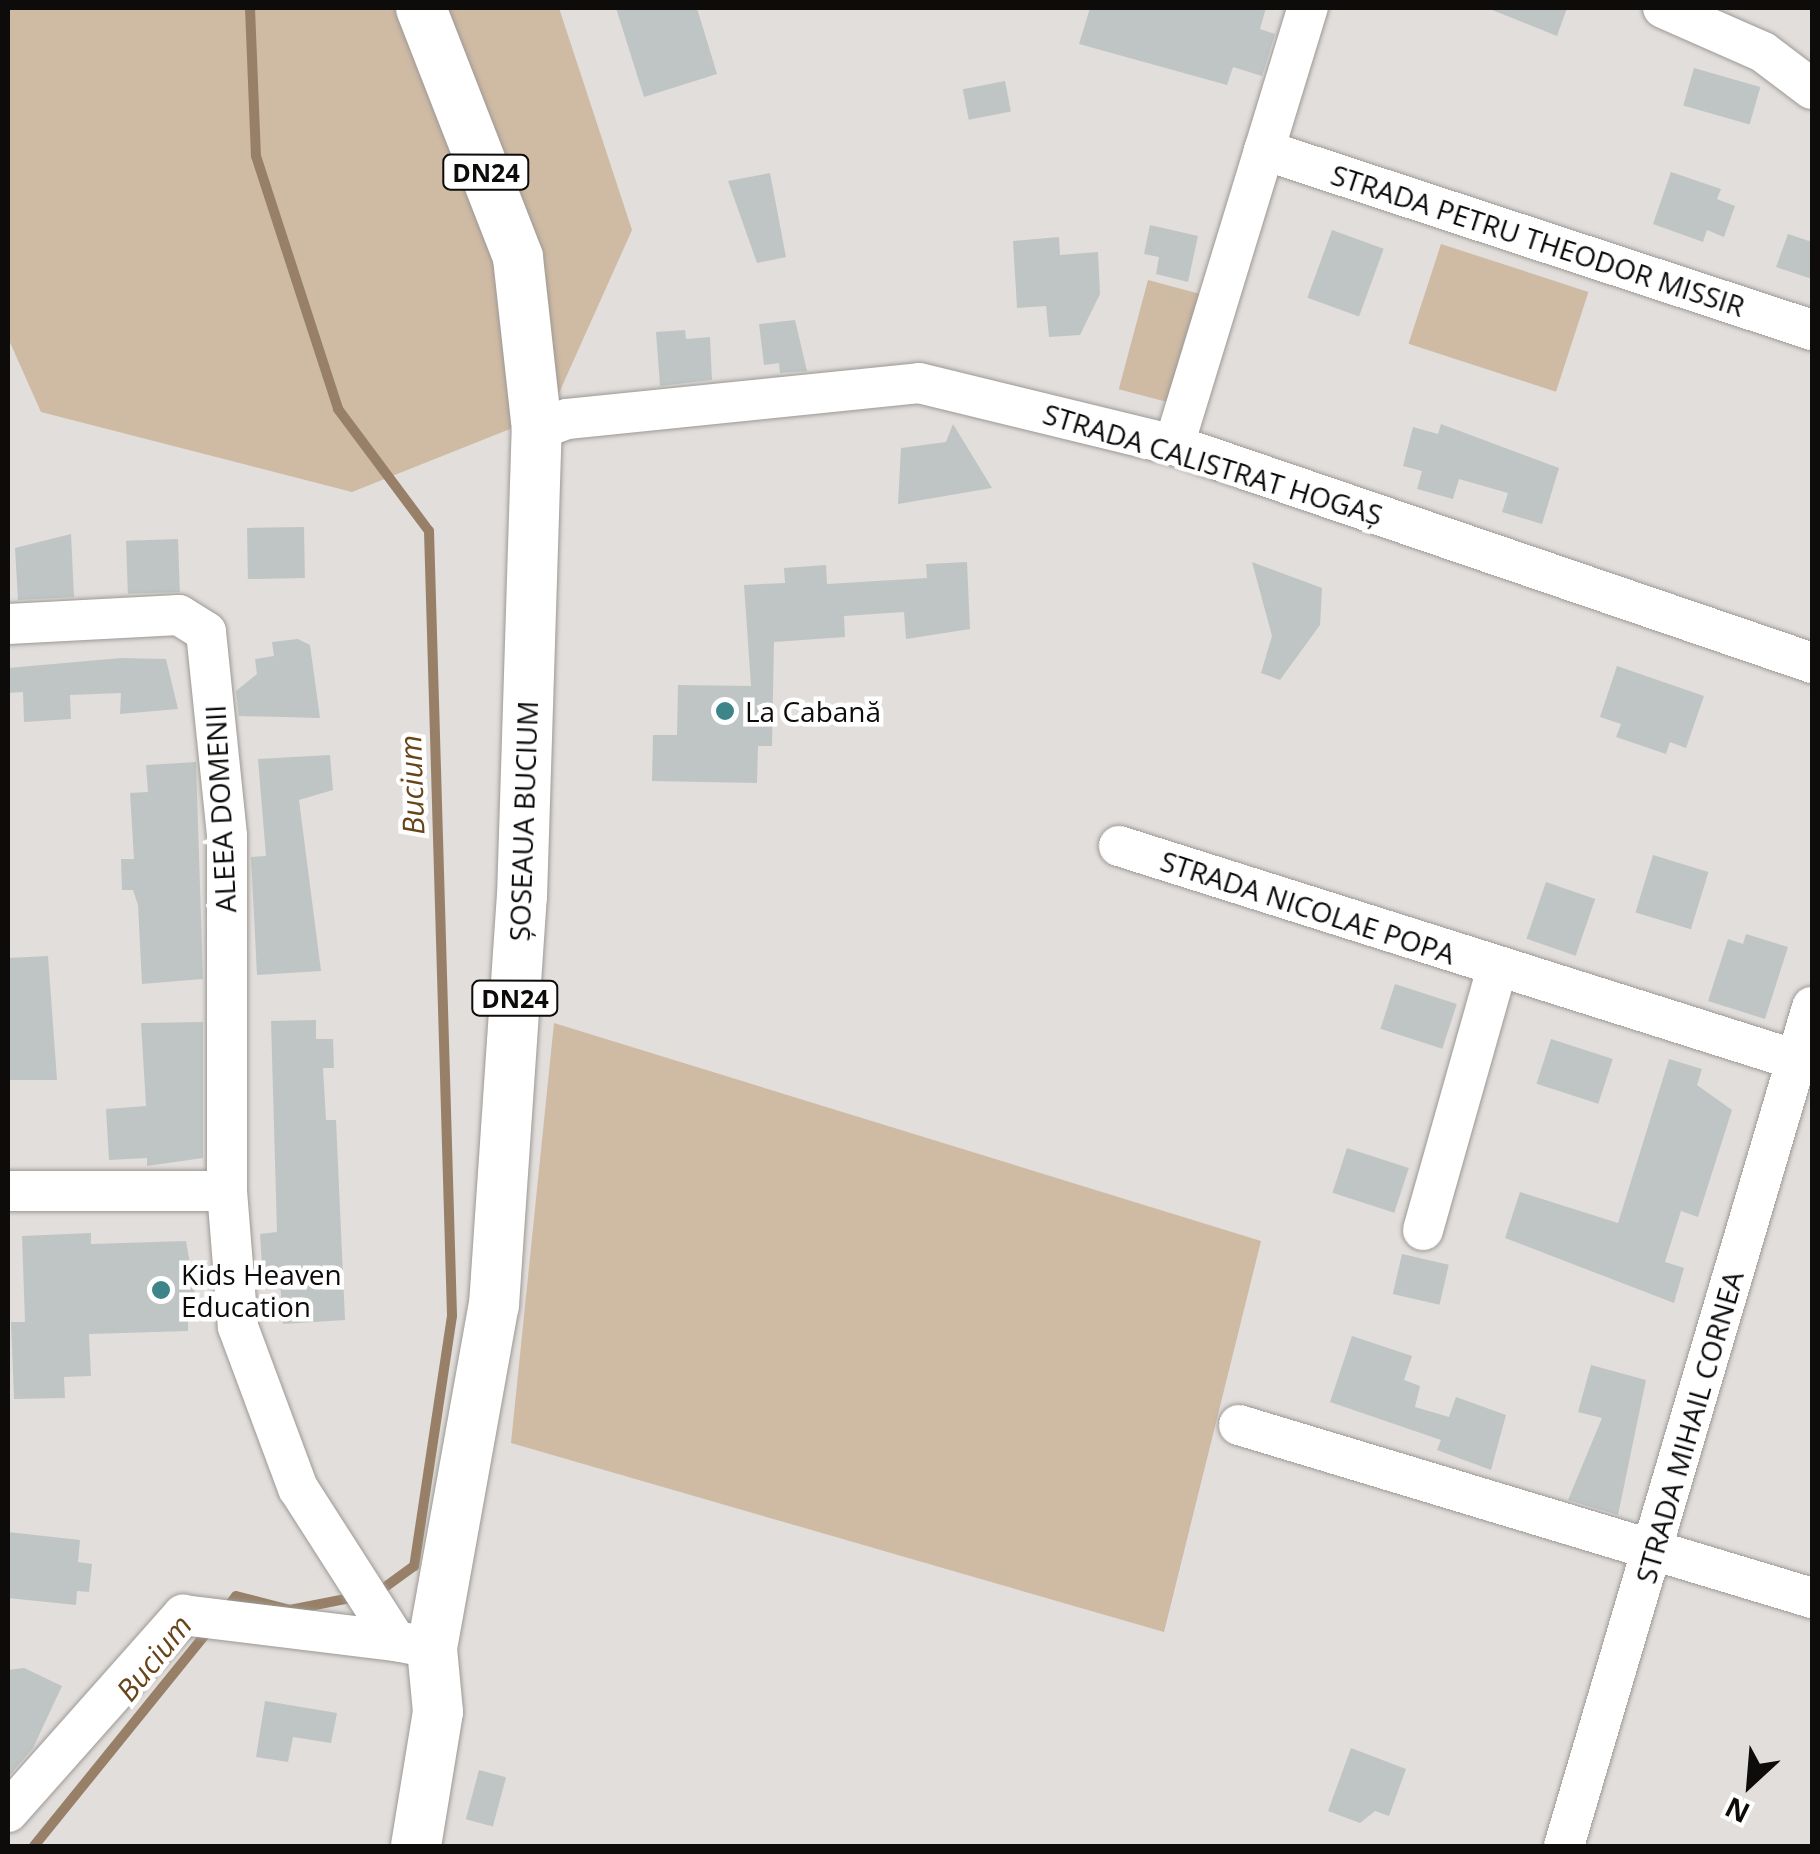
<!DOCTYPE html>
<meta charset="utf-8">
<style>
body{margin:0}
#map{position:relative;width:1820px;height:1854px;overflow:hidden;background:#e2dedb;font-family:"Open Sans",sans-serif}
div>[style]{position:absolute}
.green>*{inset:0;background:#cfbaa4;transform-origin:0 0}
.stream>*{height:10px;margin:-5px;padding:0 5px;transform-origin:5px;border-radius:5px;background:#988068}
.building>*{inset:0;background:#bfc5c5;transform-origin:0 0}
.roads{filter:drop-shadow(0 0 2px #9c9995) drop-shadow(0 0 2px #9c9995)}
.minor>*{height:40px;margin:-20px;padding:0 20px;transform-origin:20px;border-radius:20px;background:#fff}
.major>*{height:50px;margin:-25px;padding:0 25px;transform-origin:25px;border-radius:25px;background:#fff}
.dots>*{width:28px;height:28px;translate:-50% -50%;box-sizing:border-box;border:5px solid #fff;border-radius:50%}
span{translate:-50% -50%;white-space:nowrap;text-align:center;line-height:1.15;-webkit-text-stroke:9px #fff;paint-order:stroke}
.shield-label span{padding:2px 8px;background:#fff;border:2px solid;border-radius:8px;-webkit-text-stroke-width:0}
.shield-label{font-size:25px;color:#0d0c0b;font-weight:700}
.street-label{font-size:28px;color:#0d0c0b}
.poi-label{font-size:28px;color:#0d0c0b}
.left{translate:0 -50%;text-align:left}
.water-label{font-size:30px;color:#68441a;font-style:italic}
.frame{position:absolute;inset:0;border:10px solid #0d0c0b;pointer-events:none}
.north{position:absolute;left:1700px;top:1734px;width:100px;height:100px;-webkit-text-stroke:8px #fff;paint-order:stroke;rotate:206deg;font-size:28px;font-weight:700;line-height:40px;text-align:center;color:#0d0c0b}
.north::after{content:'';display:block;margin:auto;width:35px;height:45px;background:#0d0c0b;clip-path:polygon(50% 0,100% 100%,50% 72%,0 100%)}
</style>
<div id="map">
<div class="green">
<div style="clip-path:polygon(8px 8px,559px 8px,632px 230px,550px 413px,352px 492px,41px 412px,8px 338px)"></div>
<div style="left:1441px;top:244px;width:155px;height:105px;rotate:18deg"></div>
<div style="left:1148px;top:280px;width:53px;height:113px;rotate:15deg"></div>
<div style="clip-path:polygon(554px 1023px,1261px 1241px,1164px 1632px,511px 1443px)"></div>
</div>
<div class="stream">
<div style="left:250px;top:8px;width:148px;rotate:87.7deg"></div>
<div style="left:256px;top:156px;width:266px;rotate:72deg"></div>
<div style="left:338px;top:409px;width:152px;rotate:53.3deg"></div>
<div style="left:429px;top:531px;width:785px;rotate:88.32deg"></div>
<div style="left:452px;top:1316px;width:253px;rotate:98.6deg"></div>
<div style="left:414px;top:1566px;width:34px;rotate:144deg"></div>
<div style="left:226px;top:1609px;width:16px;rotate:-52deg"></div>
<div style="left:236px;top:1596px;width:56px;rotate:14.5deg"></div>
<div style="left:290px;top:1610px;width:66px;rotate:-11.3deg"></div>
<div style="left:34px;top:1846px;width:278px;rotate:-51deg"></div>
</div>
<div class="building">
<div style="clip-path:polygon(616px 8px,697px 8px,717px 74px,644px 97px)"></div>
<div style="clip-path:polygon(1090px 8px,1266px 8px,1260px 29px,1275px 34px,1262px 76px,1233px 67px,1227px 85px,1079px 44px)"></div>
<div style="clip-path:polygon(1487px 8px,1567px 8px,1557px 36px)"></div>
<div style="left:1694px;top:68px;width:69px;height:39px;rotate:16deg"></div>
<div style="left:1005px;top:81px;width:31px;height:43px;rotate:79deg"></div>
<div style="clip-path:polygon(1671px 172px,1721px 189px,1717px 199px,1735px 206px,1724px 237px,1707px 230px,1703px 242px,1653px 224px)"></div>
<div style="clip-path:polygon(770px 173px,786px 257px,757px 263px,728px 181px)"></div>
<div style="clip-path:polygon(1150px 225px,1198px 236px,1188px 282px,1156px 274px,1159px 257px,1144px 254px)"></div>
<div style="left:1332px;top:230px;width:55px;height:72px;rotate:20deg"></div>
<div style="clip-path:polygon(1788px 234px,1812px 242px,1812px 279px,1776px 267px)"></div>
<div style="clip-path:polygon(1059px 237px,1060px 255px,1098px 252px,1100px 294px,1080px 335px,1049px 337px,1046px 306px,1017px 308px,1013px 241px)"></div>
<div style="clip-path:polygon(795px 320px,807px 371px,780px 373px,779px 363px,764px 365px,759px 324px)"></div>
<div style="clip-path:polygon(685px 330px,686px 339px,710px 337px,712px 380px,660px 386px,656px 332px)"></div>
<div style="clip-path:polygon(953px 424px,992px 488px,898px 504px,901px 448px,946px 442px)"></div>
<div style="clip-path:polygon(1441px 424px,1559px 468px,1542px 524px,1502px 512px,1508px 493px,1459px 479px,1453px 499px,1417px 489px,1422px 471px,1403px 466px,1413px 427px,1438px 434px)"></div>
<div style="left:304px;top:527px;width:51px;height:57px;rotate:89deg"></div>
<div style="clip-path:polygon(71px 534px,74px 597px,18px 600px,15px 548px)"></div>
<div style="left:178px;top:539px;width:53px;height:52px;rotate:88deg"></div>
<div style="clip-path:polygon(967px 562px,970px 629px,906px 639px,904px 612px,844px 616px,845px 637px,774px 642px,772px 746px,758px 746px,757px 783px,652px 781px,653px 735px,677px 735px,678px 685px,751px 686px,744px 585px,785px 583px,784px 568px,826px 565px,827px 584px,927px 578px,926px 564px)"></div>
<div style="clip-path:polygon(1252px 562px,1322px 588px,1320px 625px,1280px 680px,1261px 673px,1272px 636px)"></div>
<div style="clip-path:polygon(298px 639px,310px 645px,320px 718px,239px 716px,236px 691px,257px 674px,255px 659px,274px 656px,272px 642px)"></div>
<div style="clip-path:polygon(121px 658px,166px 659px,178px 709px,120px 714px,121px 693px,70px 695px,71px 719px,24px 722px,23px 692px,8px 693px,8px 668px)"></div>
<div style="clip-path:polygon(1617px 666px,1704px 696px,1686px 748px,1670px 742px,1666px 754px,1616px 737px,1621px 724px,1600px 717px)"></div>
<div style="clip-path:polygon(330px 755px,333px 790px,299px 800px,321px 971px,257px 975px,251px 857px,266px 856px,258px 759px)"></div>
<div style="clip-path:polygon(196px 762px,203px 979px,142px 984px,138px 905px,133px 890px,122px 890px,121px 859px,134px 859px,130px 793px,148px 792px,146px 765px)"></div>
<div style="left:1653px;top:855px;width:58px;height:60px;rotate:17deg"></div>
<div style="left:1546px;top:882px;width:52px;height:60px;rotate:19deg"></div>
<div style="clip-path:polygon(1746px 934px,1788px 947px,1765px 1019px,1708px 1001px,1728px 939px,1743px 944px)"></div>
<div style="clip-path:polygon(48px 956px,57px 1080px,8px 1080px,8px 958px)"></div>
<div style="left:1395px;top:984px;width:65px;height:47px;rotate:18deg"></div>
<div style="clip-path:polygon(316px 1020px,316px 1039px,333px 1039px,334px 1068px,323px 1068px,326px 1120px,336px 1120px,345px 1320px,283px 1324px,280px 1281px,263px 1282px,260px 1234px,277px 1232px,271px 1021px)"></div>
<div style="clip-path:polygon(203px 1022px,203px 1158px,147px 1166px,147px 1158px,109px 1160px,106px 1109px,146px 1106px,141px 1023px)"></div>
<div style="left:1551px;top:1039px;width:65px;height:47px;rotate:18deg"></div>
<div style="clip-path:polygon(1669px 1059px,1702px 1069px,1697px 1085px,1732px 1110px,1698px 1217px,1681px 1211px,1665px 1262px,1684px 1268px,1674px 1303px,1505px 1238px,1520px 1192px,1618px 1223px)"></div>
<div style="left:1347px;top:1148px;width:65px;height:47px;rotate:18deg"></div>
<div style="clip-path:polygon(91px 1233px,91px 1244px,186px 1241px,198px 1311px,188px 1311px,188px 1331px,89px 1334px,91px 1376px,64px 1377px,65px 1398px,14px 1399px,11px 1322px,25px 1322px,22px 1236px)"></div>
<div style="left:1402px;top:1254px;width:48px;height:41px;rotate:13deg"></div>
<div style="clip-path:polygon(1352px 1336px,1412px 1356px,1404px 1380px,1420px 1386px,1415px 1407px,1449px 1417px,1456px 1397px,1506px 1415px,1491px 1470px,1437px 1450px,1441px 1440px,1330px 1402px)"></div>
<div style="clip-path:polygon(1591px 1365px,1646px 1380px,1618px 1515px,1568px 1500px,1602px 1418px,1578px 1412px)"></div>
<div style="clip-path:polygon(8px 1532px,80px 1540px,78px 1562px,92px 1564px,89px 1592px,77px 1591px,76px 1605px,8px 1598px)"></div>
<div style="clip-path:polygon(24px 1668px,62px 1686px,33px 1748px,8px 1777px,8px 1670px)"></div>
<div style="clip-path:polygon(265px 1701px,337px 1713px,331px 1743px,293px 1737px,288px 1762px,256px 1757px)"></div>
<div style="clip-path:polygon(1351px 1748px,1406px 1769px,1389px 1816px,1375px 1811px,1360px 1823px,1328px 1811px)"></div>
<div style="left:479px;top:1770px;width:28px;height:51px;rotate:15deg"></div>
</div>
<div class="roads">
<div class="minor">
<div style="left:1663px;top:8px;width:109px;rotate:23.7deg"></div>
<div style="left:1763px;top:52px;width:61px;rotate:37.1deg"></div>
<div style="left:1264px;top:150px;width:577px;rotate:18.18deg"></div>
<div style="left:537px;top:430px;width:32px;rotate:-20deg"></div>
<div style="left:567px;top:419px;width:354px;rotate:-5.8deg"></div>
<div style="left:919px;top:383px;width:262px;rotate:13.7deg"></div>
<div style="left:1174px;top:445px;width:674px;rotate:18.86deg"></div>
<div style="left:1174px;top:445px;width:457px;rotate:-73deg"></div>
<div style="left:8px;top:624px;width:171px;rotate:-3deg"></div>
<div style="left:179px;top:615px;width:32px;rotate:32deg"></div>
<div style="left:206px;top:632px;width:205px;rotate:84.1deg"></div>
<div style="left:227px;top:836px;width:355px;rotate:90deg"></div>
<div style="left:227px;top:1191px;width:136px;rotate:85.4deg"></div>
<div style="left:238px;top:1327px;width:172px;rotate:69.6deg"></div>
<div style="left:298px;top:1488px;width:182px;rotate:57.4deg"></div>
<div style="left:396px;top:1641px;width:37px;rotate:11deg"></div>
<div style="left:1119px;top:846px;width:727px;rotate:17.54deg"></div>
<div style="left:8px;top:1191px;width:219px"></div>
<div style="left:1423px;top:1230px;width:272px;rotate:-74.2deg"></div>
<div style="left:1239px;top:1425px;width:599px;rotate:16.8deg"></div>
<div style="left:8px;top:1812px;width:264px;rotate:-48.4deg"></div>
<div style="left:183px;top:1615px;width:215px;rotate:7deg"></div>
<div style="left:1564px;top:1846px;width:875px;rotate:-73.53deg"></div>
</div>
<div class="major">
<div style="left:416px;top:1846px;width:136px;rotate:-80.7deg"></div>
<div style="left:438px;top:1712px;width:64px;rotate:-95.4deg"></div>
<div style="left:432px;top:1648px;width:349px;rotate:-79.8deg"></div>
<div style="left:494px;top:1305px;width:409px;rotate:-86.1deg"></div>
<div style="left:522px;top:897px;width:467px;rotate:-88.2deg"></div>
<div style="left:537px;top:430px;width:174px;rotate:-96.3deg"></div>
<div style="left:518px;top:257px;width:267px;rotate:-111.3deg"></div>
</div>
</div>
<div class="dots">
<div style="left:725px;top:711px;background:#3d8589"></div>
<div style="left:161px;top:1290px;background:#3d8589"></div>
</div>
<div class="shield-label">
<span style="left:486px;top:172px">DN24</span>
<span style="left:515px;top:998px">DN24</span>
</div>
<div class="street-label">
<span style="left:1538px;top:240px;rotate:18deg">STRADA PETRU THEODOR MISSIR</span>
<span style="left:1213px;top:464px;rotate:17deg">STRADA CALISTRAT HOGAȘ</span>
<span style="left:220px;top:809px;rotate:-93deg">ALEEA DOMENII</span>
<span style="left:523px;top:821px;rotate:-88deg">ȘOSEAUA BUCIUM</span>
<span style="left:1308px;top:907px;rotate:18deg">STRADA NICOLAE POPA</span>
<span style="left:1689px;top:1427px;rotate:-74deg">STRADA MIHAIL CORNEA</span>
</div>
<div class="poi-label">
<span class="left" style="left:745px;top:711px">La Cabană</span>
<span class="left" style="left:181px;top:1290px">Kids Heaven<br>Education</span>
</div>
<div class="water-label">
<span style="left:412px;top:785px;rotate:-92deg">Bucium</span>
<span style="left:154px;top:1658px;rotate:-51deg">Bucium</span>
</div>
<div class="frame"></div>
<div class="north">N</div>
</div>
